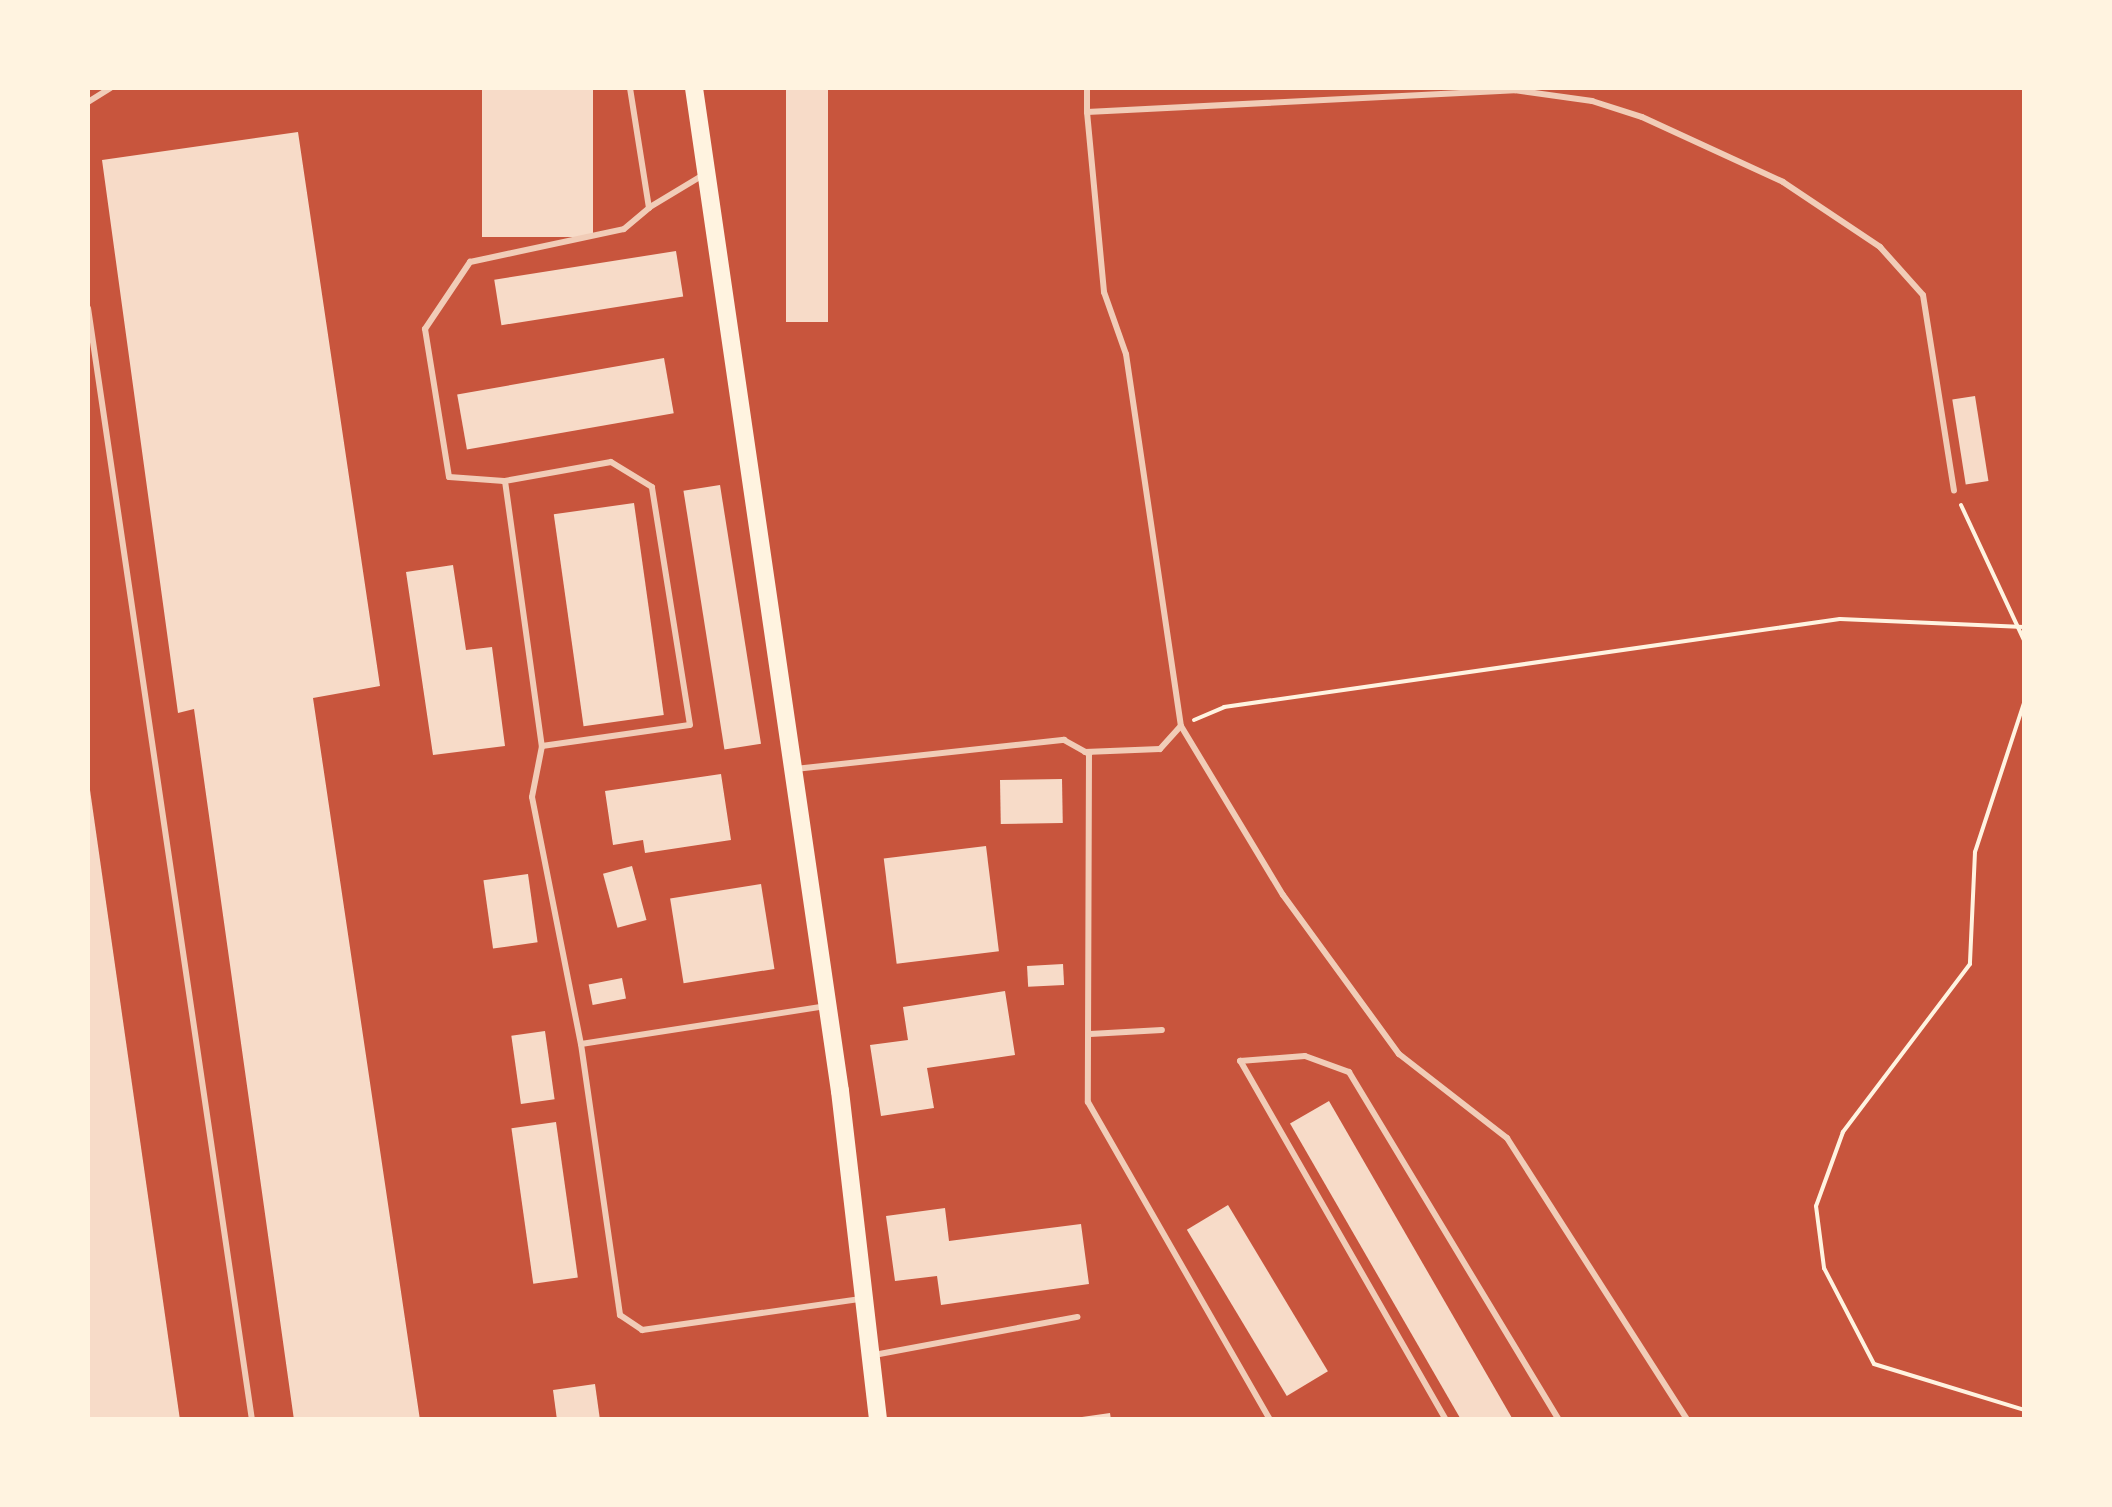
<!DOCTYPE html>
<style>
body{margin:0}
#map{position:relative;width:2112px;height:1507px;overflow:hidden;background:#c8553d;font-family:Overpass,sans-serif}
div>[style]{position:absolute}
.building>*{inset:0;background:#f7dbc8;transform-origin:0 0}
.path>*{height:4px;margin:-2px;padding:0 2px;transform-origin:2px;border-radius:2px;background:#fff3e0}
.service>*{height:6px;margin:-3px;padding:0 3px;transform-origin:3px;border-radius:3px;background:#f1ccb7}
.secondary>*{height:18px;margin:-9px;padding:0 9px;transform-origin:9px;border-radius:9px;background:#fff3e0}
span{translate:-50% -50%;white-space:nowrap;text-align:center;line-height:1.15;-webkit-text-stroke:10px #fff3e0;paint-order:stroke}
.frame{position:absolute;inset:0;border:90px solid #fff3e0;pointer-events:none}
</style>
<div id="map">
<div class="building">
<div style="left:482px;top:88px;width:111px;height:149px"></div>
<div style="left:786px;top:88px;width:42px;height:234px"></div>
<div style="clip-path:polygon(298px 132px,380px 686px,313px 698px,420px 1420px,294px 1420px,194px 709px,178px 713px,102px 160px)"></div>
<div style="left:676px;top:251px;width:46px;height:184px;rotate:81deg"></div>
<div style="left:664px;top:358px;width:56px;height:210px;rotate:80deg"></div>
<div style="left:1975px;top:396px;width:86px;height:23px;rotate:81deg"></div>
<div style="left:720px;top:485px;width:262px;height:37px;rotate:81deg"></div>
<div style="left:634px;top:503px;width:214px;height:81px;rotate:82deg"></div>
<div style="clip-path:polygon(453px 565px,466px 650px,492px 647px,505px 746px,433px 755px,406px 572px)"></div>
<div style="clip-path:polygon(721px 774px,731px 840px,645px 853px,643px 840px,613px 845px,605px 791px)"></div>
<div style="left:1062px;top:779px;width:44px;height:62px;rotate:89deg"></div>
<div style="clip-path:polygon(88px 790px,90px 790px,180px 1420px,88px 1420px)"></div>
<div style="left:986px;top:846px;width:106px;height:103px;rotate:83deg"></div>
<div style="left:632px;top:866px;width:56px;height:30px;rotate:75deg"></div>
<div style="left:528px;top:874px;width:69px;height:45px;rotate:82deg"></div>
<div style="left:761px;top:884px;width:86px;height:92px;rotate:81deg"></div>
<div style="left:1063px;top:964px;width:21px;height:36px;rotate:87deg"></div>
<div style="left:622px;top:978px;width:21px;height:34px;rotate:79deg"></div>
<div style="clip-path:polygon(1005px 991px,1015px 1055px,927px 1068px,934px 1108px,881px 1116px,870px 1045px,908px 1040px,903px 1007px)"></div>
<div style="left:545px;top:1031px;width:69px;height:34px;rotate:82deg"></div>
<div style="left:1329px;top:1101px;width:368px;height:45px;rotate:60deg"></div>
<div style="left:556px;top:1122px;width:157px;height:45px;rotate:82deg"></div>
<div style="left:1228px;top:1205px;width:194px;height:48px;rotate:59deg"></div>
<div style="clip-path:polygon(945px 1208px,949px 1241px,1081px 1224px,1089px 1284px,941px 1305px,937px 1276px,895px 1281px,886px 1216px)"></div>
<div style="clip-path:polygon(595px 1384px,600px 1420px,557px 1420px,553px 1390px)"></div>
<div style="clip-path:polygon(1110px 1413px,1111px 1420px,1082px 1420px,1082px 1417px)"></div>
</div>
<div class="path">
<div style="left:1961px;top:505px;width:149px;rotate:65deg"></div>
<div style="left:2024px;top:703px;width:157px;rotate:108.2deg"></div>
<div style="left:1975px;top:852px;width:112px;rotate:92.6deg"></div>
<div style="left:1970px;top:964px;width:211px;rotate:127.1deg"></div>
<div style="left:1843px;top:1132px;width:79px;rotate:110deg"></div>
<div style="left:1816px;top:1206px;width:63px;rotate:82.6deg"></div>
<div style="left:1824px;top:1268px;width:108px;rotate:62.5deg"></div>
<div style="left:1874px;top:1364px;width:157px;rotate:17deg"></div>
<div style="left:1194px;top:720px;width:33px;rotate:-23deg"></div>
<div style="left:1224px;top:707px;width:622px;rotate:-8.13deg"></div>
<div style="left:1840px;top:619px;width:184px;rotate:2.5deg"></div>
</div>
<div class="service">
<div style="left:1087px;top:88px;width:24px;rotate:90deg"></div>
<div style="left:1087px;top:112px;width:428px;rotate:-2.9deg"></div>
<div style="left:1514px;top:90px;width:79px;rotate:8deg"></div>
<div style="left:1592px;top:101px;width:52px;rotate:17.7deg"></div>
<div style="left:1642px;top:117px;width:155px;rotate:24.7deg"></div>
<div style="left:1783px;top:182px;width:117px;rotate:33.8deg"></div>
<div style="left:1880px;top:247px;width:64px;rotate:48.1deg"></div>
<div style="left:1923px;top:295px;width:198px;rotate:81deg"></div>
<div style="left:88px;top:102px;width:26px;rotate:-32deg"></div>
<div style="left:1087px;top:112px;width:181px;rotate:84.6deg"></div>
<div style="left:1104px;top:292px;width:66px;rotate:70.5deg"></div>
<div style="left:1126px;top:354px;width:376px;rotate:81.6deg"></div>
<div style="left:1181px;top:726px;width:197px;rotate:58.9deg"></div>
<div style="left:1283px;top:895px;width:197px;rotate:53.9deg"></div>
<div style="left:1399px;top:1054px;width:137px;rotate:37.9deg"></div>
<div style="left:1507px;top:1138px;width:335px;rotate:57.4deg"></div>
<div style="left:650px;top:207px;width:62px;rotate:-31.1deg"></div>
<div style="left:88px;top:308px;width:1124px;rotate:81.61deg"></div>
<div style="left:505px;top:481px;width:268px;rotate:82.1deg"></div>
<div style="left:542px;top:746px;width:52px;rotate:101.1deg"></div>
<div style="left:532px;top:797px;width:252px;rotate:78.8deg"></div>
<div style="left:581px;top:1044px;width:274px;rotate:81.8deg"></div>
<div style="left:620px;top:1315px;width:27px;rotate:34deg"></div>
<div style="left:642px;top:1330px;width:221px;rotate:-8.1deg"></div>
<div style="left:542px;top:746px;width:149px;rotate:-8.1deg"></div>
<div style="left:690px;top:725px;width:241px;rotate:-99.1deg"></div>
<div style="left:652px;top:487px;width:48px;rotate:-148.6deg"></div>
<div style="left:611px;top:462px;width:109px;rotate:169.9deg"></div>
<div style="left:504px;top:481px;width:55px;rotate:-175.8deg"></div>
<div style="left:449px;top:477px;width:150px;rotate:-99.2deg"></div>
<div style="left:425px;top:329px;width:81px;rotate:-56.1deg"></div>
<div style="left:470px;top:262px;width:157px;rotate:-12.1deg"></div>
<div style="left:624px;top:229px;width:33px;rotate:-40deg"></div>
<div style="left:649px;top:208px;width:121px;rotate:-99deg"></div>
<div style="left:1085px;top:752px;width:75px;rotate:-2.3deg"></div>
<div style="left:1160px;top:749px;width:31px;rotate:-48deg"></div>
<div style="left:795px;top:769px;width:271px;rotate:-6.2deg"></div>
<div style="left:1064px;top:740px;width:29px;rotate:29deg"></div>
<div style="left:1089px;top:754px;width:348px;rotate:90.2deg"></div>
<div style="left:1088px;top:1102px;width:366px;rotate:60.2deg"></div>
<div style="left:1090px;top:1034px;width:72px;rotate:-3.2deg"></div>
<div style="left:581px;top:1044px;width:249px;rotate:-8.8deg"></div>
<div style="left:874px;top:1355px;width:207px;rotate:-10.6deg"></div>
<div style="left:1446px;top:1420px;width:414px;rotate:-119.8deg"></div>
<div style="left:1240px;top:1061px;width:65px;rotate:-4.4deg"></div>
<div style="left:1305px;top:1056px;width:47px;rotate:20deg"></div>
<div style="left:1349px;top:1072px;width:406px;rotate:58.9deg"></div>
</div>
<div class="secondary">
<div style="left:694px;top:88px;width:1014px;rotate:81.72deg"></div>
<div style="left:840px;top:1091px;width:331px;rotate:83.4deg"></div>
</div>
<div class="frame"></div>
</div>
